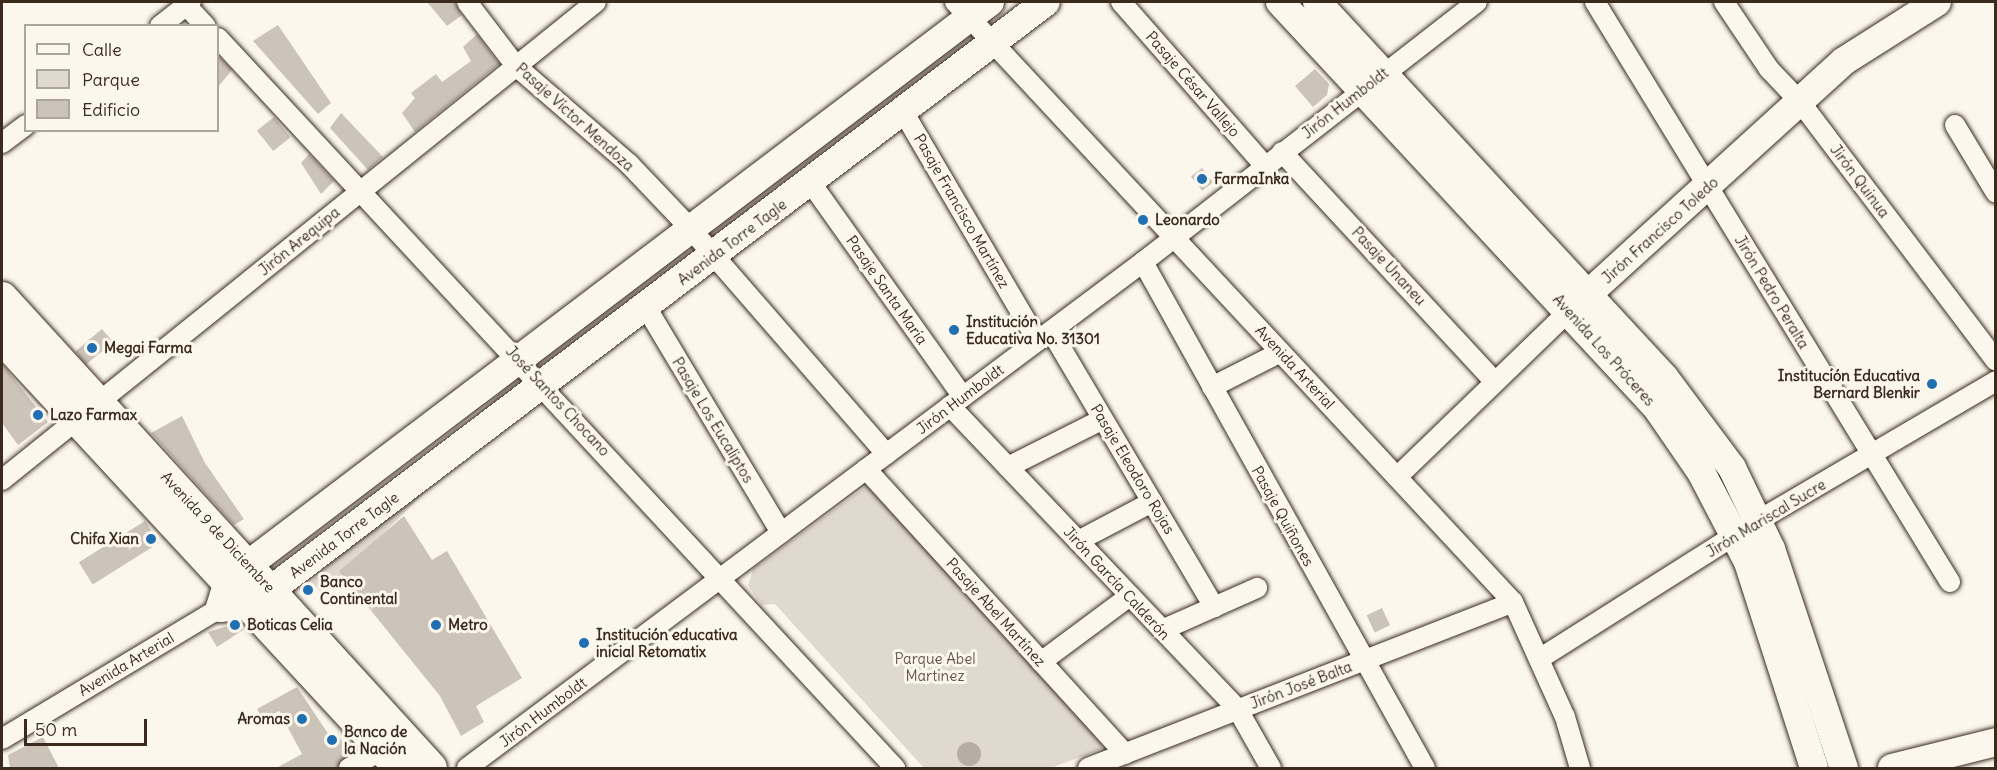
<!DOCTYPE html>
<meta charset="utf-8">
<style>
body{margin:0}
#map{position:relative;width:1997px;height:770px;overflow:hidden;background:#fbf7ec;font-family:Delius,sans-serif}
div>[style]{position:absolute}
.green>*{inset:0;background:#dfd9ce;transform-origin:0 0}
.water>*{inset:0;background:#b6aea2}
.round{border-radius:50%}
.building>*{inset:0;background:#ccc4b9;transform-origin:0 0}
.roads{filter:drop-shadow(0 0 2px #3b2a1e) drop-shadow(0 0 2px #3b2a1e)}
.street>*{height:20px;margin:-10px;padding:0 10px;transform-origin:10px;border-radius:10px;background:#fbf7ec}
.secondary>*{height:28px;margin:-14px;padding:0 14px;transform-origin:14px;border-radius:14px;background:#fbf7ec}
.primary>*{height:32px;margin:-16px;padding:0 16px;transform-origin:16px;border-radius:16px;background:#fbf7ec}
.dots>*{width:16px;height:16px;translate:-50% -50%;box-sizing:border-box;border:3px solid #fbf7ec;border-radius:50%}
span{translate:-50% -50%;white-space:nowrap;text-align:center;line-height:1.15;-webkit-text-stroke:6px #fbf7ec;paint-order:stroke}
.street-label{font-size:15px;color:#3b2a1e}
.poi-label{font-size:15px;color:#3b2a1e;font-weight:700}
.left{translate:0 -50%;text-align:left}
.right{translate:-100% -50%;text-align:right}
.park-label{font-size:15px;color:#64564a}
.frame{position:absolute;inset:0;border:3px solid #3b2a1e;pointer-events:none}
.legend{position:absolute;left:24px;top:24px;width:195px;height:108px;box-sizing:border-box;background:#fbf7ec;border:2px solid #aea59a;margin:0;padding:8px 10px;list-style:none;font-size:18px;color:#3b2a1e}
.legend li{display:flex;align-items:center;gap:12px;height:30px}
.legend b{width:30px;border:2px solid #aea59a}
.scale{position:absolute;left:24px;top:719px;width:123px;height:27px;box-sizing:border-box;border:3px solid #3b2a1e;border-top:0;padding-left:8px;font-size:18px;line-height:21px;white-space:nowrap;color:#3b2a1e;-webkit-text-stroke:4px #fbf7ec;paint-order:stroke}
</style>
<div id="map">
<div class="green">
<div style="left:970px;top:27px;width:21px;height:334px;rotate:53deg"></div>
<div style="clip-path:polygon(685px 247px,698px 263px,545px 376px,536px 362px)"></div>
<div style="left:514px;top:379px;width:17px;height:287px;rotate:45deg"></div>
<div style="clip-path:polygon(868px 485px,1104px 736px,1101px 749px,1051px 768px,924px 768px,775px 604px,762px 605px,748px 586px,753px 569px)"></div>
</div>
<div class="water">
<div class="round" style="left:957px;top:742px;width:24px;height:24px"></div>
</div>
<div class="building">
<div style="clip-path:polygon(427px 2px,455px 2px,462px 15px,447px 26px)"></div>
<div style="clip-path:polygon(278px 25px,331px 103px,318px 114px,253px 41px)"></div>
<div style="clip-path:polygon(477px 34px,499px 64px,415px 132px,402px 113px,415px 98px,411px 93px,436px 74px,442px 82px,471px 61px,463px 47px)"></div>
<div style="clip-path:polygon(218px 55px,232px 70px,218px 87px)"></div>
<div style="clip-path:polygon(1315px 69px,1329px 84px,1327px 95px,1313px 107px,1295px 86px)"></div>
<div style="clip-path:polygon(341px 113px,383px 157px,368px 170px,330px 128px)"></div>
<div style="left:274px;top:117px;width:26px;height:22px;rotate:51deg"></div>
<div style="clip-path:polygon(309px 154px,334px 181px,321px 194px,301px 163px)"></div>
<div style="left:1202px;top:168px;width:18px;height:14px;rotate:52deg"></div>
<div style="left:102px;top:329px;width:17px;height:35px;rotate:50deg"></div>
<div style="clip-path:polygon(2px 364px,48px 422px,18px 445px,2px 423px)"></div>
<div style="clip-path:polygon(182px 416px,205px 463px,244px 519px,234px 525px,151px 433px)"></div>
<div style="clip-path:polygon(404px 516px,432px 560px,447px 551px,522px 678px,476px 706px,484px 722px,461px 736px,440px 696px,339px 571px)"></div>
<div style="left:145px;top:521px;width:26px;height:78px;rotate:58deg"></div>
<div style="left:1382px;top:608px;width:19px;height:17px;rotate:65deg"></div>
<div style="clip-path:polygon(238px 623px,243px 630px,217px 647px,208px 632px)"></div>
<div style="clip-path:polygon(297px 687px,331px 738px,338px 734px,349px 754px,337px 768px,276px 768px,302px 754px,279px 711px,263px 720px,257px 709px)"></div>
<div style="clip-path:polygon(43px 737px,59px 768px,10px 768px,8px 755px)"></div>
</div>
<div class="roads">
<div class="street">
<div style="left:183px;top:2px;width:33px;rotate:47deg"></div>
<div style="left:467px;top:2px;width:81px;rotate:52.6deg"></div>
<div style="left:516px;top:66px;width:150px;rotate:40.9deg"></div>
<div style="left:629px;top:164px;width:87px;rotate:46.4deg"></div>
<div style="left:689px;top:227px;width:301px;rotate:49deg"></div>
<div style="left:955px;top:2px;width:819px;rotate:47.08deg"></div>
<div style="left:1513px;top:602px;width:126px;rotate:65.7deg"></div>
<div style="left:1565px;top:717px;width:53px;rotate:73.6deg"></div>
<div style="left:1121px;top:2px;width:218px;rotate:48.7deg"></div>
<div style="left:1595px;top:2px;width:680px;rotate:58.53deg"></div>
<div style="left:1724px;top:2px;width:81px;rotate:56.1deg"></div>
<div style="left:1769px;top:69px;width:47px;rotate:46.7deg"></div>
<div style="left:1801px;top:103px;width:323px;rotate:52.9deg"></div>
<div style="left:160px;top:26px;width:39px;rotate:-38deg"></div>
<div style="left:218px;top:38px;width:996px;rotate:47.16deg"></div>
<div style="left:904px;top:113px;width:264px;rotate:59.6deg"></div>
<div style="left:1955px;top:125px;width:79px;rotate:58.9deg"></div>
<div style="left:2px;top:143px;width:30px;rotate:-37deg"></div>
<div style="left:1282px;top:152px;width:313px;rotate:47.2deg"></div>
<div style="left:811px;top:183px;width:262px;rotate:54.6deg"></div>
<div style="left:1143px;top:262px;width:579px;rotate:60.87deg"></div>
<div style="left:646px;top:307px;width:263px;rotate:59.1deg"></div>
<div style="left:1051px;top:331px;width:321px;rotate:59.4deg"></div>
<div style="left:1212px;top:387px;width:77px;rotate:-26.9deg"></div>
<div style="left:950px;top:406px;width:419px;rotate:46.5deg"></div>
<div style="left:1238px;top:710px;width:67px;rotate:60.4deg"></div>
<div style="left:1008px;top:467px;width:106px;rotate:-26.8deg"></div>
<div style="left:866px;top:469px;width:385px;rotate:47.7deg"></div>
<div style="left:1397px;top:477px;width:249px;rotate:-44deg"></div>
<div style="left:2px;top:480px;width:762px;rotate:-38.82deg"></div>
<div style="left:1078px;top:541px;width:84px;rotate:-27.8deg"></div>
<div style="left:1162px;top:630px;width:104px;rotate:-23.9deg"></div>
<div style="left:1539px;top:659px;width:260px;rotate:-32.3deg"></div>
<div style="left:1759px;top:520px;width:275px;rotate:-30.4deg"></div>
<div style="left:1041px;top:662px;width:111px;rotate:-36.6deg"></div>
<div style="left:2px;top:739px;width:254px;rotate:-31deg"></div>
<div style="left:349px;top:768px;width:38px;rotate:-28deg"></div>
<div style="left:467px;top:768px;width:844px;rotate:-36.82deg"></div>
<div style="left:1143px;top:262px;width:423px;rotate:-37.9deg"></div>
<div style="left:1088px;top:768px;width:456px;rotate:-21.3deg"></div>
</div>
<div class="secondary">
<div style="left:990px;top:2px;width:930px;rotate:142.82deg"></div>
<div style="left:249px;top:564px;width:27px;rotate:141deg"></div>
<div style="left:228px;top:581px;width:28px;rotate:107deg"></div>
<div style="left:220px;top:608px;width:31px;rotate:-6deg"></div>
<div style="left:251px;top:605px;width:26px;rotate:-37deg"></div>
<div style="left:272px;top:589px;width:971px;rotate:-37.18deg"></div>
<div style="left:1280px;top:2px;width:554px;rotate:47.12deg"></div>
<div style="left:1657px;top:408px;width:78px;rotate:55.5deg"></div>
<div style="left:1701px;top:472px;width:102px;rotate:62.4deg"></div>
<div style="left:1748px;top:562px;width:216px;rotate:72.2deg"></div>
<div style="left:1317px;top:2px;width:511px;rotate:47.22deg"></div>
<div style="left:1664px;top:377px;width:114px;rotate:53.2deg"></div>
<div style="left:1732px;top:468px;width:90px;rotate:64.3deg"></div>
<div style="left:1771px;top:549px;width:231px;rotate:71.6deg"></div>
<div style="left:1588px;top:294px;width:346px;rotate:-42.3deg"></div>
<div style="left:1844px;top:61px;width:110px;rotate:-32.4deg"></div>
<div style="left:1892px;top:768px;width:107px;rotate:-14deg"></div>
</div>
<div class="primary">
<div style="left:2px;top:298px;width:636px;rotate:47.61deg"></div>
<div style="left:2px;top:338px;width:586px;rotate:47.21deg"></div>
</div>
</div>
<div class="dots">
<div style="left:1202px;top:179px;background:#1f6fb2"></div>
<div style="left:1143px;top:220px;background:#1f6fb2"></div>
<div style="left:954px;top:330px;background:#1f6fb2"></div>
<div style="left:92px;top:348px;background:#1f6fb2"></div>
<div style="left:1932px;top:384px;background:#1f6fb2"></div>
<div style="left:38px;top:415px;background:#1f6fb2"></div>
<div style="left:151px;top:539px;background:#1f6fb2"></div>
<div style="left:308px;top:590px;background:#1f6fb2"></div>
<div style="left:235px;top:625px;background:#1f6fb2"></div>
<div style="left:436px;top:625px;background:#1f6fb2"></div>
<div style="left:584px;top:643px;background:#1f6fb2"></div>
<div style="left:302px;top:719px;background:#1f6fb2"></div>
<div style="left:332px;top:740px;background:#1f6fb2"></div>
</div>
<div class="street-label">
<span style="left:1193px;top:84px;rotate:49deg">Pasaje César Vallejo</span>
<span style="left:1345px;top:103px;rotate:-38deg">Jirón Humboldt</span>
<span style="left:575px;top:117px;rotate:42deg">Pasaje Víctor Mendoza</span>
<span style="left:1860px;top:181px;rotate:53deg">Jirón Quinua</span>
<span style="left:962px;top:211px;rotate:60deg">Pasaje Francisco Martínez</span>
<span style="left:1660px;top:230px;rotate:-42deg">Jirón Francisco Toledo</span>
<span style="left:299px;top:241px;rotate:-39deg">Jirón Arequipa</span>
<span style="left:732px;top:242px;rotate:-37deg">Avenida Torre Tagle</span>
<span style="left:1389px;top:266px;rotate:47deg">Pasaje Unaneu</span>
<span style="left:887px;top:290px;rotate:55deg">Pasaje Santa María</span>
<span style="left:1772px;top:292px;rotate:59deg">Jirón Pedro Peralta</span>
<span style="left:1604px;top:350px;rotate:48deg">Avenida Los Próceres</span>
<span style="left:1295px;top:367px;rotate:47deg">Avenida Arterial</span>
<span style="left:960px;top:399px;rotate:-37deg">Jirón Humboldt</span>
<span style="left:558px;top:401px;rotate:47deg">José Santos Chocano</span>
<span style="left:713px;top:420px;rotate:59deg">Pasaje Los Eucaliptos</span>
<span style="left:1133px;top:469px;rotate:59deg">Pasaje Eleodoro Rojas</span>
<span style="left:1283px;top:516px;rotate:61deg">Pasaje Quiñones</span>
<span style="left:1766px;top:518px;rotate:-31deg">Jirón Mariscal Sucre</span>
<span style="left:218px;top:532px;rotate:47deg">Avenida 9 de Diciembre</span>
<span style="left:344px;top:535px;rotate:-37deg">Avenida Torre Tagle</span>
<span style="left:1117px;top:583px;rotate:47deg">Jirón García Calderón</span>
<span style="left:996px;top:612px;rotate:48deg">Pasaje Abel Martínez</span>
<span style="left:126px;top:664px;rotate:-31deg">Avenida Arterial</span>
<span style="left:1301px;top:685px;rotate:-21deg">Jirón José Balta</span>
<span style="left:543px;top:712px;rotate:-37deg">Jirón Humboldt</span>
</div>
<div class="poi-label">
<span class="left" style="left:1214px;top:179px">FarmaInka</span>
<span class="left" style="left:1155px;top:220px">Leonardo</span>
<span class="left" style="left:966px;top:330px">Institución<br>Educativa No. 31301</span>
<span class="left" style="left:104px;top:348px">Megai Farma</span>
<span class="right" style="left:1920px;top:384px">Institución Educativa<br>Bernard Blenkir</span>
<span class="left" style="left:50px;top:415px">Lazo Farmax</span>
<span class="right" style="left:139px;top:539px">Chifa Xian</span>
<span class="left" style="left:320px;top:590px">Banco<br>Continental</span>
<span class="left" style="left:247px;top:625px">Boticas Celia</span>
<span class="left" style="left:448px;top:625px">Metro</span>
<span class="left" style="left:596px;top:643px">Institución educativa<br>inicial Retomatix</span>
<span class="right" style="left:290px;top:719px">Aromas</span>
<span class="left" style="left:344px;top:740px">Banco de<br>la Nación</span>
</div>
<div class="park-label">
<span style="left:935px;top:667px">Parque Abel<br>Martinez</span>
</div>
<div class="frame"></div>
<ul class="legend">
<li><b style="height:8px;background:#fbf7ec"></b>Calle</li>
<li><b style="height:16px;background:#dfd9ce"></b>Parque</li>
<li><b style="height:16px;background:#ccc4b9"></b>Edificio</li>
</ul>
<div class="scale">50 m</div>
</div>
